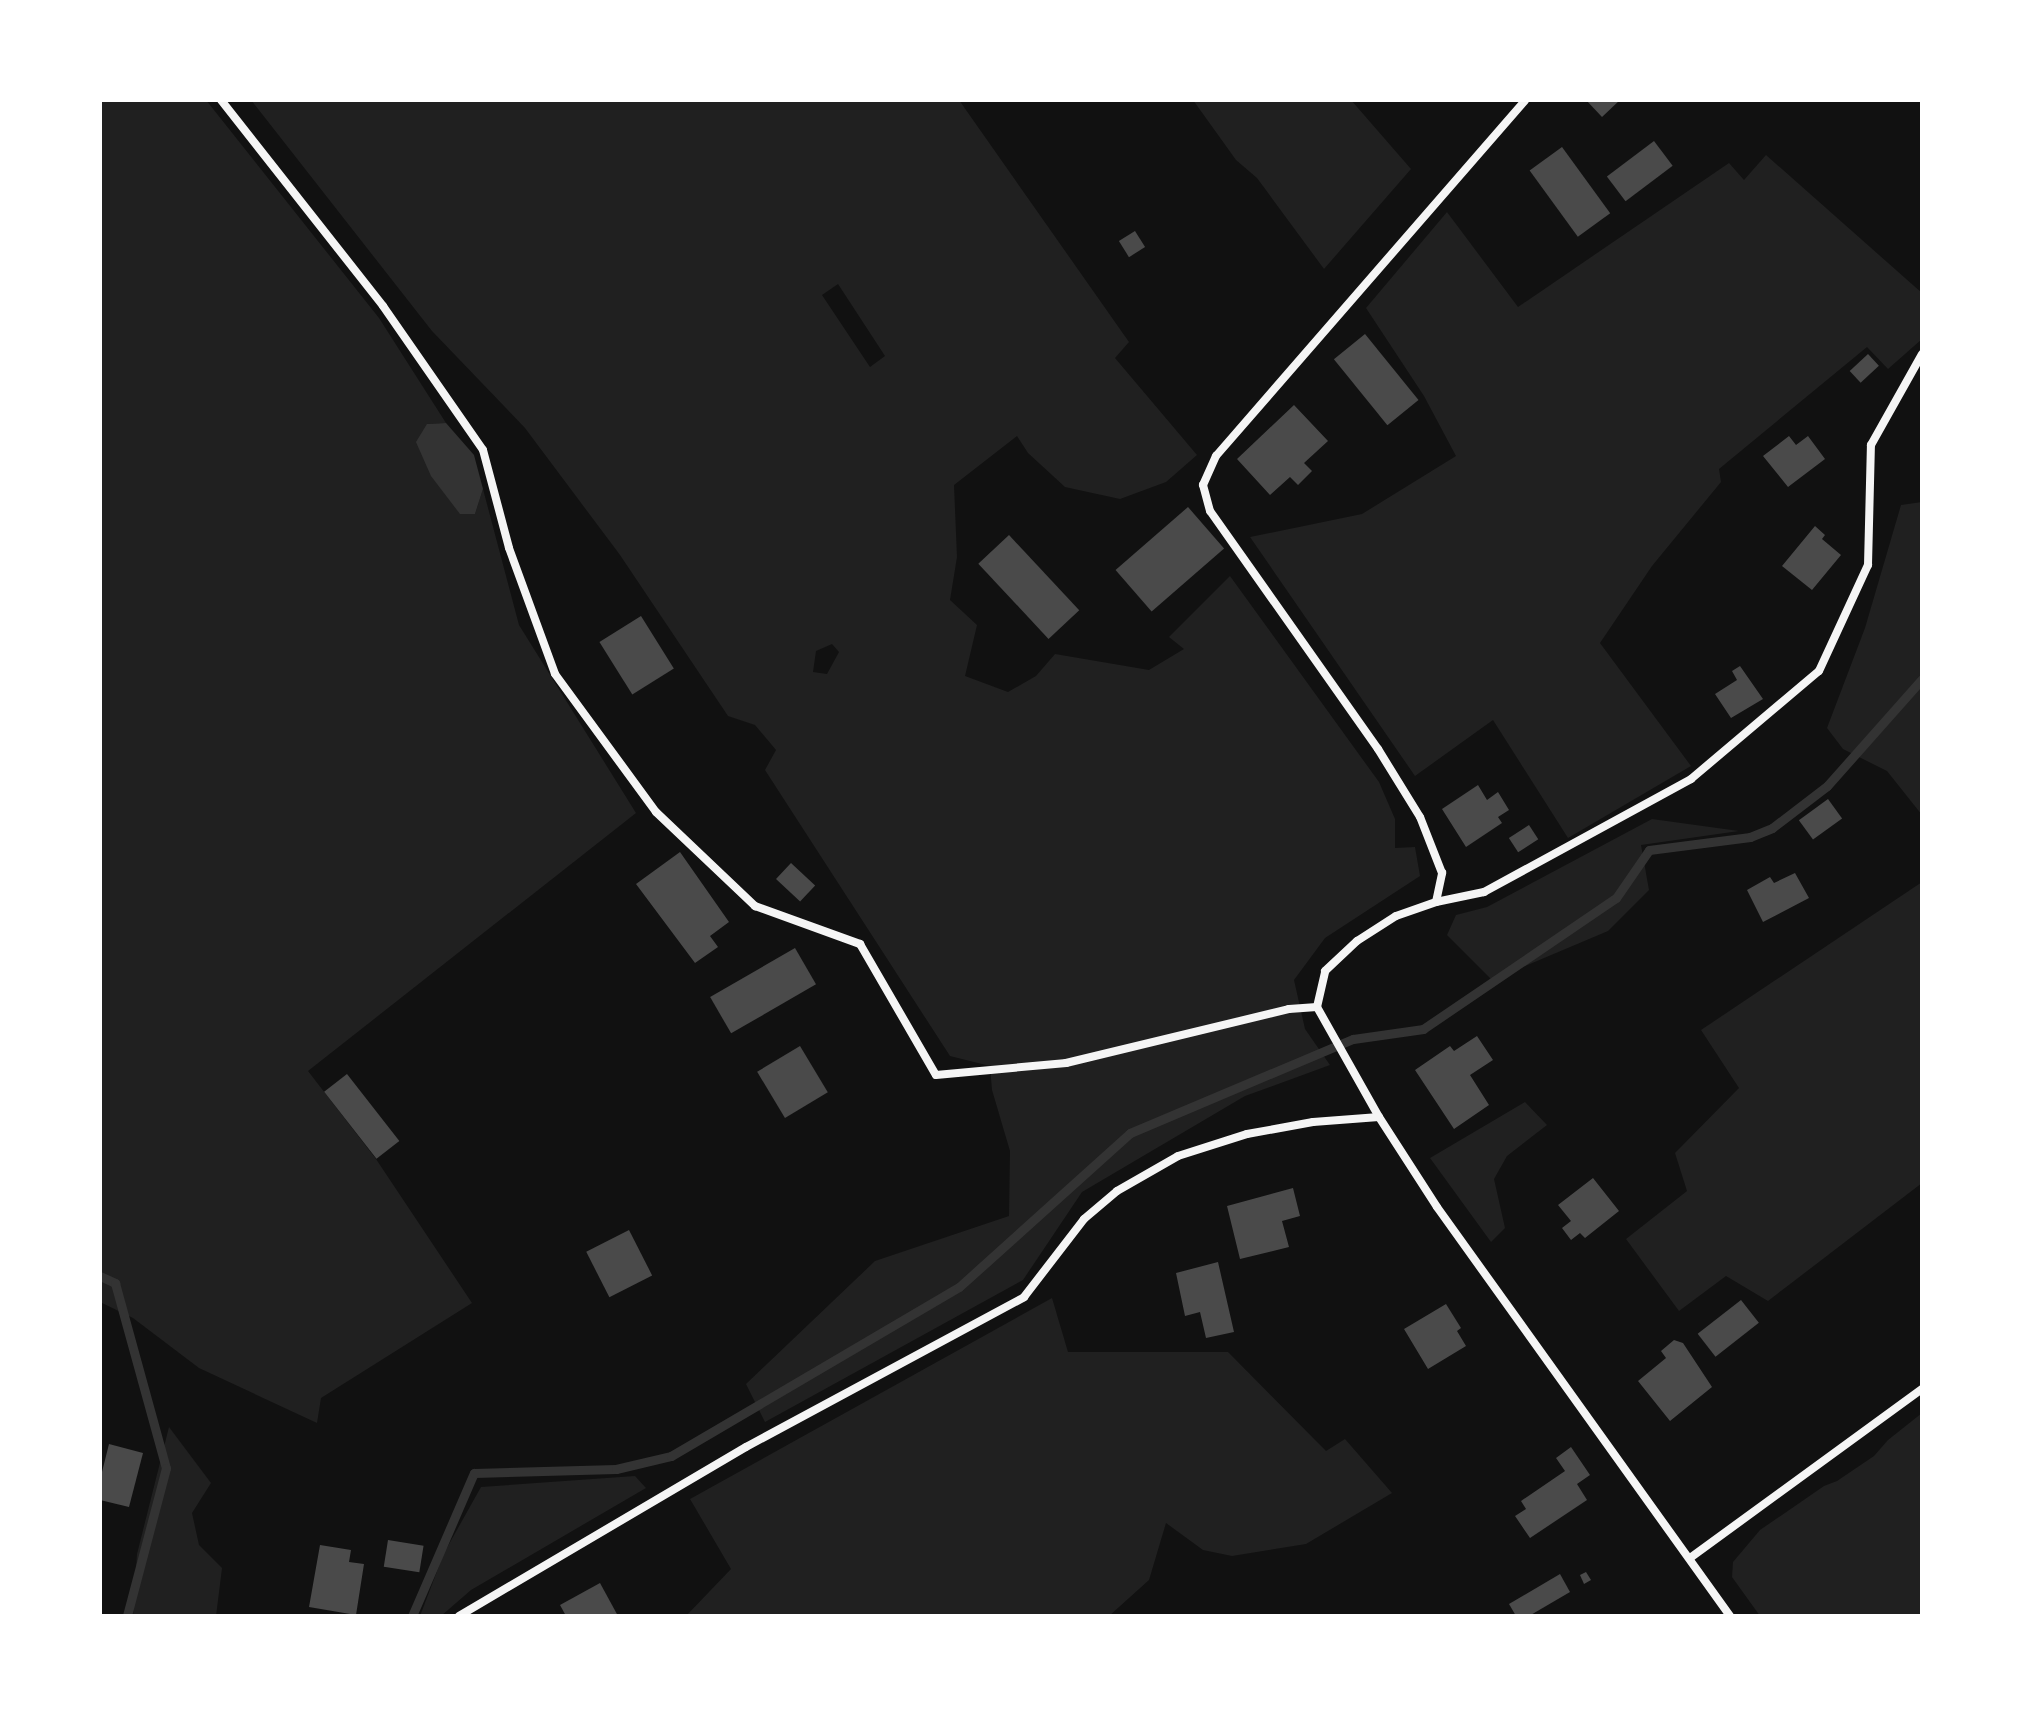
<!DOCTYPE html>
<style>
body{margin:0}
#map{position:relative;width:2022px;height:1716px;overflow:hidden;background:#111;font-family:Signika,sans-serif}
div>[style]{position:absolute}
.green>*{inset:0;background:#202020}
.water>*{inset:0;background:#333}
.stream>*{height:9px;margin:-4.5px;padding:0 4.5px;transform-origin:4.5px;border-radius:4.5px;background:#333}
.building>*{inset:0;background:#4a4a4a;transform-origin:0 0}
.minor>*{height:8px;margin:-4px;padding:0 4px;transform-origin:4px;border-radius:4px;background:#f5f5f5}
span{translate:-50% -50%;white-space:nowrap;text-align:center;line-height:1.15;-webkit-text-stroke:6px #fff;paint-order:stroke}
.frame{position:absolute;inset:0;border:102px solid #fff;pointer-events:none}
</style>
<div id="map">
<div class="green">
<div style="clip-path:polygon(100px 100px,206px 100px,379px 318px,446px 423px,427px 424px,475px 514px,483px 489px,519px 625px,636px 813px,308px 1071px,376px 1159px,472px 1303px,321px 1398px,317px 1423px,199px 1368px,133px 1318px,100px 1302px)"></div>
<div style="clip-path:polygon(evenodd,251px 100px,959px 100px,1129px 342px,1115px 358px,1197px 455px,1166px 482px,1120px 499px,1065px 487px,1028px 453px,1017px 436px,954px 485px,957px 557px,950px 600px,977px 625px,965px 676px,1008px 692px,1036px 676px,1055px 654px,1149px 670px,1184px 649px,1169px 637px,1230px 576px,1379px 782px,1395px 819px,1395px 848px,1415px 847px,1420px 876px,1325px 938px,1294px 980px,1305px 1029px,1330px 1065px,1245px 1096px,1082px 1192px,1023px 1280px,765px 1422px,746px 1384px,875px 1261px,1009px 1216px,1010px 1151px,992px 1090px,990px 1066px,950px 1056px,765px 770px,776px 750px,755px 725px,728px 716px,620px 555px,525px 428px,432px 331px,251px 100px,838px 284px,885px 356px,870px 367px,822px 295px,838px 284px,251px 100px,832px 644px,839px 652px,827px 674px,813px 672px,816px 651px,832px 644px)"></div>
<div style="clip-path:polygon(1193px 100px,1351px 100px,1411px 169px,1324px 269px,1257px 178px,1236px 160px)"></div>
<div style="clip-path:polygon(1766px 155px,1922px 293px,1922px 339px,1888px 369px,1867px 347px,1719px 469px,1721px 482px,1652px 566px,1600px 643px,1691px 766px,1568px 838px,1493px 720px,1415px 776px,1250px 537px,1362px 514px,1456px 456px,1424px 396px,1366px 308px,1447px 212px,1518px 307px,1729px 163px,1744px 180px)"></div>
<div style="clip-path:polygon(1922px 502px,1922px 815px,1887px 771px,1843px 749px,1827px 728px,1865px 628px,1901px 505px)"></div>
<div style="clip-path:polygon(1652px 819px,1739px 831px,1641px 845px,1649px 890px,1608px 931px,1492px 980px,1447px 935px,1456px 915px,1487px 907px)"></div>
<div style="clip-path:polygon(1922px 882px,1922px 1183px,1768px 1301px,1726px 1276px,1679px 1311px,1626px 1239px,1687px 1191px,1675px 1153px,1739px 1088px,1701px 1030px)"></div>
<div style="clip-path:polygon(1525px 1102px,1547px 1125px,1507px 1156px,1494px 1179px,1505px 1228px,1491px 1242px,1430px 1158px)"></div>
<div style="clip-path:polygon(1052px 1298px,1068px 1352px,1228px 1352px,1326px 1451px,1345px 1439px,1392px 1493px,1306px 1544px,1232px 1556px,1203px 1550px,1166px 1523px,1149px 1580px,1109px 1616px,686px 1616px,731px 1569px,690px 1499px)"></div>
<div style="clip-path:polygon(1922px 1413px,1922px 1616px,1760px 1616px,1732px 1577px,1733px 1562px,1760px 1530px,1824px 1486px,1837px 1481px,1874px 1456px,1888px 1440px)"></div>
<div style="clip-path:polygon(169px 1427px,211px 1483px,192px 1513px,199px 1545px,222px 1568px,216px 1616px,133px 1616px,137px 1554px)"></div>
<div style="clip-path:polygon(635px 1476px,646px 1488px,471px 1590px,441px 1616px,420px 1616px,444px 1553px,481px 1487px)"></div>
</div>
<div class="water">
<div style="clip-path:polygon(446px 423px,474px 455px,483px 489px,475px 514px,460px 514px,431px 476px,416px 442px,427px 424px)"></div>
</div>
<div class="stream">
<div style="left:100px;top:1276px;width:17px;rotate:25deg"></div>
<div style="left:115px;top:1283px;width:192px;rotate:74.6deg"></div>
<div style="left:166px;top:1468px;width:153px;rotate:104.8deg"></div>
<div style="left:412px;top:1616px;width:156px;rotate:-66.6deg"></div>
<div style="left:474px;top:1473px;width:142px;rotate:-1.6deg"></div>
<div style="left:616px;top:1469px;width:57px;rotate:-13.3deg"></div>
<div style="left:671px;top:1456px;width:334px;rotate:-30.4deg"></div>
<div style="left:959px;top:1287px;width:230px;rotate:-42deg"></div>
<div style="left:1130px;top:1133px;width:242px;rotate:-22.9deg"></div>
<div style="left:1353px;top:1039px;width:71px;rotate:-8.1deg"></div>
<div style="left:1423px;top:1029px;width:233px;rotate:-34.2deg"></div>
<div style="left:1616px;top:898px;width:58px;rotate:-55.5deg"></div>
<div style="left:1649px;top:850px;width:102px;rotate:-7.3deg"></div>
<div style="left:1750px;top:837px;width:24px;rotate:-22deg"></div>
<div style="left:1772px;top:828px;width:69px;rotate:-37.4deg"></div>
<div style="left:1827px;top:786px;width:143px;rotate:-48.4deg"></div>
</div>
<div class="building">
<div style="clip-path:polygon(1586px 100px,1620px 100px,1602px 117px)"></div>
<div style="left:1654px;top:141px;width:31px;height:59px;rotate:53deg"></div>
<div style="left:1562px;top:147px;width:82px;height:40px;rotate:54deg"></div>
<div style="left:1135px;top:231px;width:19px;height:19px;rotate:58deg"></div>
<div style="left:1365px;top:334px;width:85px;height:40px;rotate:51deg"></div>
<div style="left:1868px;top:354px;width:16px;height:25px;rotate:47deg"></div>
<div style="clip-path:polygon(1294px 405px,1328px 441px,1304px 463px,1312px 471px,1298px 485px,1290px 477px,1270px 495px,1237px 459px)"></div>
<div style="clip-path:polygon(1789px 436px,1796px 445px,1808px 436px,1825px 459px,1788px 487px,1763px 456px)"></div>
<div style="left:1188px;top:507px;width:55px;height:96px;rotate:49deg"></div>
<div style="clip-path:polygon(1815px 526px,1825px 535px,1822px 539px,1841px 555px,1812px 590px,1782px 566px)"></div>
<div style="left:1009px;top:535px;width:103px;height:42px;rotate:47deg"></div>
<div style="left:641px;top:616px;width:62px;height:49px;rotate:58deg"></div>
<div style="clip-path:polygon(1740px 666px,1763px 699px,1731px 718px,1715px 694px,1737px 680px,1732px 671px)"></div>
<div style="clip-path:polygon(1478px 785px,1487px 800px,1498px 792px,1509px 810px,1498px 817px,1502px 823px,1466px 847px,1442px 809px)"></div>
<div style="left:1828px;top:799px;width:24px;height:36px;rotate:54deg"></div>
<div style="left:1529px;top:825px;width:17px;height:24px;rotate:57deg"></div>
<div style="clip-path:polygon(680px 852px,729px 922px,710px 936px,718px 947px,695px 963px,636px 884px)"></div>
<div style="left:791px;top:863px;width:33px;height:22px;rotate:43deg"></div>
<div style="clip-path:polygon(1795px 873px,1809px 898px,1763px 922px,1747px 890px,1770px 877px,1774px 883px)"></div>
<div style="left:795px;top:948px;width:42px;height:98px;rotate:60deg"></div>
<div style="clip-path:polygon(1477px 1036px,1493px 1060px,1470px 1075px,1489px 1105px,1454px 1129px,1415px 1070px,1450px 1046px,1454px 1051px)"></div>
<div style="left:800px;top:1046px;width:54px;height:50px;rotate:59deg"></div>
<div style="left:347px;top:1074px;width:85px;height:29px;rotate:52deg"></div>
<div style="clip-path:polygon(1593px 1178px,1619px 1211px,1585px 1238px,1580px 1233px,1571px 1240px,1562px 1228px,1571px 1221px,1558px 1205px)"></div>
<div style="clip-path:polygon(1293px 1188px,1300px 1216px,1282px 1221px,1289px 1247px,1240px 1259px,1227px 1206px)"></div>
<div style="left:629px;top:1230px;width:51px;height:48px;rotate:63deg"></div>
<div style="clip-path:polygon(1218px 1262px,1234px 1332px,1206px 1338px,1200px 1312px,1185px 1316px,1176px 1273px)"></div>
<div style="left:1741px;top:1300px;width:29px;height:55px;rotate:52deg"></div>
<div style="clip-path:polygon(1446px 1304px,1461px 1328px,1457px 1331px,1466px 1346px,1428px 1369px,1404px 1329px)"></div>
<div style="clip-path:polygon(1674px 1340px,1683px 1343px,1712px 1387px,1670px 1421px,1638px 1381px,1666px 1358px,1661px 1351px)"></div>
<div style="clip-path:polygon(109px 1444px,143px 1453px,129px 1507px,100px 1500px,100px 1480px)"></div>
<div style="clip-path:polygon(1571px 1447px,1590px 1475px,1577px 1484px,1587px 1500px,1530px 1538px,1515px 1516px,1526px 1509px,1521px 1501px,1565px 1471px,1556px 1458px)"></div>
<div style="left:388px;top:1540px;width:36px;height:27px;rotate:9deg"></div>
<div style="clip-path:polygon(320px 1545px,351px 1550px,349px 1562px,364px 1564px,356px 1615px,309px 1607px)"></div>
<div style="clip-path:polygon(1586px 1572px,1591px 1580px,1584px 1584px,1580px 1575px)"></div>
<div style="clip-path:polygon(1560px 1574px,1570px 1592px,1529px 1616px,1516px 1616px,1509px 1604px)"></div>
<div style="clip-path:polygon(600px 1583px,618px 1616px,566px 1616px,560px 1605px)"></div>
</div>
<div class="minor">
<div style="left:221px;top:100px;width:262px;rotate:51.8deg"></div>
<div style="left:383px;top:306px;width:175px;rotate:55.2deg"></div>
<div style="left:483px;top:450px;width:101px;rotate:75.1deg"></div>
<div style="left:509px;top:548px;width:134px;rotate:69.9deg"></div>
<div style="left:555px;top:674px;width:171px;rotate:53.8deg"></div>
<div style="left:656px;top:812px;width:137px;rotate:43.5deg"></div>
<div style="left:755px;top:906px;width:112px;rotate:19.9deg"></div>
<div style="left:860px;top:944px;width:151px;rotate:59.9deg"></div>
<div style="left:936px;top:1075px;width:131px;rotate:-5.3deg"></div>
<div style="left:1066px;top:1063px;width:229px;rotate:-13.6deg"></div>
<div style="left:1289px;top:1009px;width:28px;rotate:-4deg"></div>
<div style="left:1436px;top:902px;width:49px;rotate:-11.8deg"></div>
<div style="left:1484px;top:892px;width:236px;rotate:-28.6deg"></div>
<div style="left:1691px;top:779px;width:167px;rotate:-40.2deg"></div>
<div style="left:1819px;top:671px;width:117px;rotate:-65.2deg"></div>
<div style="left:1868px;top:565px;width:120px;rotate:-88.6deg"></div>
<div style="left:1871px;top:445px;width:104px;rotate:-60.7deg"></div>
<div style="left:1317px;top:1007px;width:37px;rotate:-77deg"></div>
<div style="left:1325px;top:971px;width:44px;rotate:-43.2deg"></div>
<div style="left:1357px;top:941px;width:46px;rotate:-32.7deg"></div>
<div style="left:1396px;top:916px;width:42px;rotate:-19.3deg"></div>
<div style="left:1436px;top:902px;width:30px;rotate:-78deg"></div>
<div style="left:1442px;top:873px;width:60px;rotate:-111.4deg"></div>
<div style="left:1420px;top:817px;width:80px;rotate:-121.7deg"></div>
<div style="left:1378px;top:749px;width:291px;rotate:-125.2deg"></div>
<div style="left:1210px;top:511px;width:27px;rotate:-105deg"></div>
<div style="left:1203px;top:485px;width:32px;rotate:-66deg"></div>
<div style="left:1216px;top:456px;width:471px;rotate:-49deg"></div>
<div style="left:1317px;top:1007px;width:126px;rotate:60.6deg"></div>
<div style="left:1379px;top:1117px;width:107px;rotate:57.2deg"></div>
<div style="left:1437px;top:1207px;width:503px;rotate:54.38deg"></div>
<div style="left:1690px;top:1558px;width:287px;rotate:-36.1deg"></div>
<div style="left:459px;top:1616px;width:333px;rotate:-30.5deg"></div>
<div style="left:746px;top:1447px;width:316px;rotate:-28.3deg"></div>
<div style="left:1024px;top:1297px;width:98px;rotate:-52.4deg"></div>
<div style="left:1084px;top:1219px;width:43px;rotate:-40.3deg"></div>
<div style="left:1117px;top:1191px;width:70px;rotate:-29.8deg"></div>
<div style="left:1178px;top:1156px;width:72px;rotate:-17.7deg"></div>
<div style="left:1247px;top:1134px;width:67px;rotate:-10.3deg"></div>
<div style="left:1313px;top:1122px;width:66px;rotate:-4.3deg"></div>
</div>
<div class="frame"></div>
</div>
